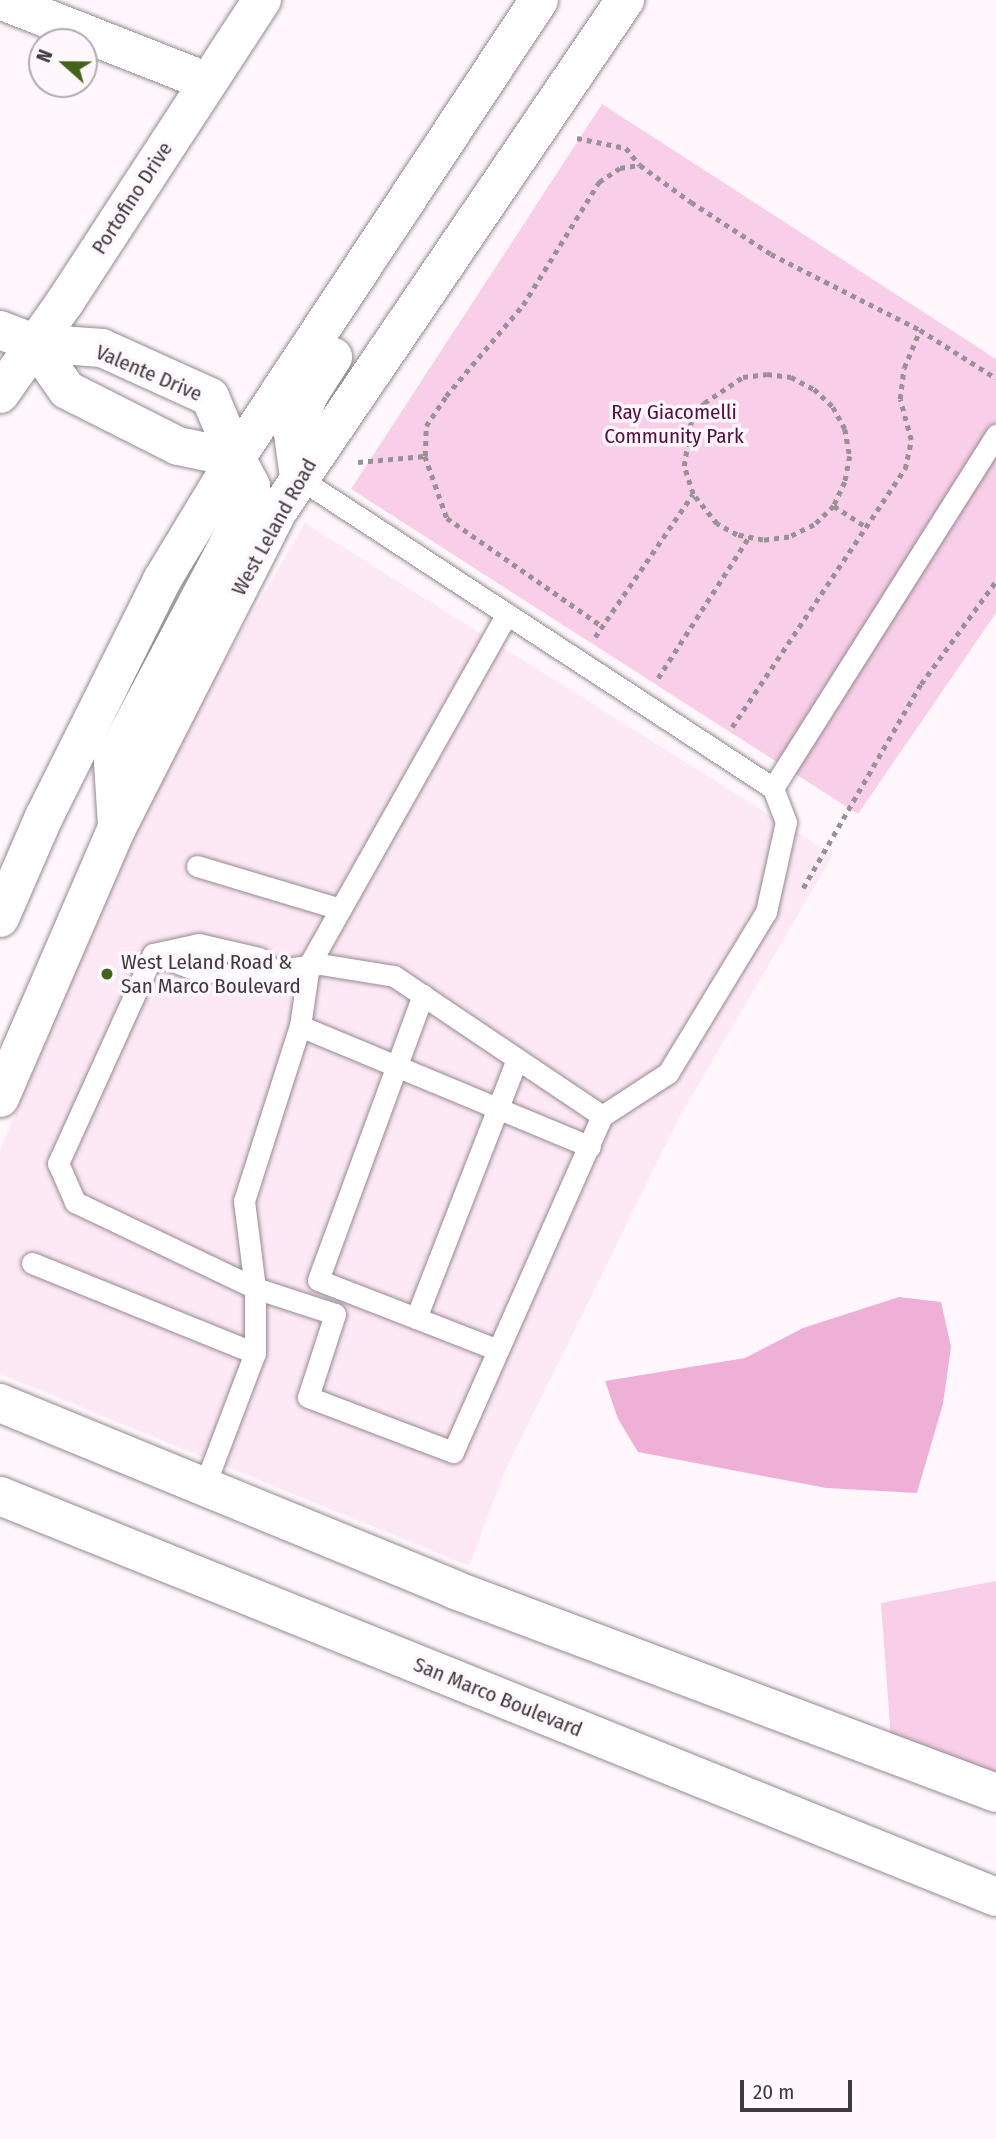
<!DOCTYPE html>
<style>
body{margin:0}
#map{position:relative;width:996px;height:2139px;overflow:hidden;background:#fff7fc;font-family:"Fira Sans Condensed",sans-serif}
div>[style]{position:absolute}
.built>*{inset:0;background:#fde9f5}
.green>*{inset:0;background:#f8cee8}
.water>*{inset:0;background:#efb0d8}
.path>*{height:4.5px;margin-top:-2.25px;transform-origin:0;background:repeating-linear-gradient(90deg,#989195 0 5px,transparent 0 10px)}
.roads{filter:drop-shadow(0 0 2px #958991) drop-shadow(0 0 2px #958991)}
.lane>*{height:21px;margin:-10.5px;padding:0 10.5px;transform-origin:10.5px;border-radius:10.5px;background:#fff}
.street>*{height:38px;margin:-19px;padding:0 19px;transform-origin:19px;border-radius:19px;background:#fff}
.secondary>*{height:38px;margin:-19px;padding:0 19px;transform-origin:19px;border-radius:19px;background:#fff}
.dots>*{width:19px;height:19px;translate:-50% -50%;box-sizing:border-box;border:4px solid #fff7fc;border-radius:50%}
span{translate:-50% -50%;white-space:nowrap;text-align:center;line-height:1.15;-webkit-text-stroke:7px #fff7fc;paint-order:stroke}
.street-label{font-size:21px;color:#3f3a3d}
.park-label{font-size:21px;color:#550d42}
.poi-label{font-size:21px;color:#3f3a3d}
.left{translate:0 -50%;text-align:left}
.north{position:absolute;left:28px;top:28px;width:70px;height:70px;box-sizing:border-box;background:#fff7fc;border:2px solid #b2abb0;border-radius:50%;rotate:291deg;font-size:19px;font-weight:700;line-height:28px;text-align:center;color:#3f3a3d}
.north::after{content:'';display:block;margin:auto;width:24px;height:32px;background:#43641b;clip-path:polygon(50% 0,100% 100%,50% 72%,0 100%)}
.scale{position:absolute;left:740px;top:2080px;width:112px;height:32px;box-sizing:border-box;border:4px solid #3f3a3d;border-top:0;padding-left:9px;font-size:21px;line-height:24px;white-space:nowrap;color:#3f3a3d;-webkit-text-stroke:5px #fff7fc;paint-order:stroke}
</style>
<div id="map">
<div class="built">
<div style="clip-path:polygon(305px 523px,833px 855px,679px 1118px,506px 1469px,469px 1566px,0 1374px,0 1150px,156px 779px)"></div>
</div>
<div class="green">
<div style="clip-path:polygon(602px 104px,996px 359px,996px 613px,858px 814px,351px 489px)"></div>
<div style="clip-path:polygon(996px 1581px,996px 1793px,892px 1753px,881px 1603px)"></div>
</div>
<div class="water">
<div style="clip-path:polygon(899px 1297px,941px 1302px,951px 1347px,943px 1404px,917px 1493px,826px 1488px,638px 1452px,618px 1419px,605px 1381px,745px 1358px,803px 1328px)"></div>
</div>
<div class="path">
<div style="left:577px;top:138px;width:50px;rotate:11.5deg"></div>
<div style="left:626px;top:148px;width:22px;rotate:51deg"></div>
<div style="left:640px;top:165px;width:63px;rotate:36deg"></div>
<div style="left:691px;top:202px;width:95px;rotate:33deg"></div>
<div style="left:771px;top:254px;width:167px;rotate:27deg"></div>
<div style="left:425px;top:456px;width:66px;rotate:70.5deg"></div>
<div style="left:447px;top:518px;width:189px;rotate:34.9deg"></div>
<div style="left:358px;top:462px;width:67px;rotate:-5.1deg"></div>
<div style="left:425px;top:456px;width:30px;rotate:-88deg"></div>
<div style="left:426px;top:426px;width:36px;rotate:-56deg"></div>
<div style="left:446px;top:396px;width:119px;rotate:-49.8deg"></div>
<div style="left:523px;top:305px;width:145px;rotate:-58.3deg"></div>
<div style="left:599px;top:182px;width:25px;rotate:-34deg"></div>
<div style="left:620px;top:168px;width:20px;rotate:-9deg"></div>
<div style="left:834px;top:506px;width:28px;rotate:136deg"></div>
<div style="left:814px;top:525px;width:28px;rotate:154deg"></div>
<div style="left:789px;top:537px;width:26px;rotate:173deg"></div>
<div style="left:763px;top:540px;width:26px;rotate:-169deg"></div>
<div style="left:737px;top:535px;width:23px;rotate:-151deg"></div>
<div style="left:717px;top:524px;width:38px;rotate:-129deg"></div>
<div style="left:693px;top:494px;width:29px;rotate:-108deg"></div>
<div style="left:684px;top:466px;width:45px;rotate:-81deg"></div>
<div style="left:691px;top:422px;width:23px;rotate:-56deg"></div>
<div style="left:704px;top:403px;width:47px;rotate:-33.7deg"></div>
<div style="left:743px;top:377px;width:24px;rotate:-7deg"></div>
<div style="left:767px;top:374px;width:24px;rotate:7deg"></div>
<div style="left:791px;top:377px;width:26px;rotate:28deg"></div>
<div style="left:814px;top:389px;width:26px;rotate:43deg"></div>
<div style="left:833px;top:407px;width:25px;rotate:61deg"></div>
<div style="left:845px;top:429px;width:27px;rotate:80deg"></div>
<div style="left:850px;top:456px;width:26px;rotate:101deg"></div>
<div style="left:845px;top:482px;width:26px;rotate:115deg"></div>
<div style="left:834px;top:506px;width:35px;rotate:33deg"></div>
<div style="left:595px;top:637px;width:173px;rotate:-55.6deg"></div>
<div style="left:658px;top:678px;width:168px;rotate:-57.2deg"></div>
<div style="left:732px;top:727px;width:311px;rotate:-56.2deg"></div>
<div style="left:905px;top:469px;width:30px;rotate:-78deg"></div>
<div style="left:911px;top:440px;width:42px;rotate:-105deg"></div>
<div style="left:900px;top:399px;width:31px;rotate:-83deg"></div>
<div style="left:904px;top:368px;width:41px;rotate:-67.2deg"></div>
<div style="left:920px;top:330px;width:90px;rotate:32.3deg"></div>
<div style="left:803px;top:888px;width:236px;rotate:-60deg"></div>
<div style="left:921px;top:684px;width:127px;rotate:-53.9deg"></div>
</div>
<div class="roads">
<div class="lane">
<div style="left:299px;top:478px;width:566px;rotate:33.19deg"></div>
<div style="left:773px;top:788px;width:418px;rotate:-57.7deg"></div>
<div style="left:197px;top:866px;width:149px;rotate:16.7deg"></div>
<div style="left:153px;top:954px;width:37px;rotate:20deg"></div>
<div style="left:188px;top:967px;width:51px;rotate:11.3deg"></div>
<div style="left:238px;top:977px;width:23px;rotate:2deg"></div>
<div style="left:261px;top:978px;width:15px;rotate:-28deg"></div>
<div style="left:274px;top:971px;width:47px;rotate:-8.7deg"></div>
<div style="left:320px;top:964px;width:75px;rotate:9.2deg"></div>
<div style="left:394px;top:976px;width:251px;rotate:33.9deg"></div>
<div style="left:274px;top:971px;width:20px;rotate:-139deg"></div>
<div style="left:259px;top:958px;width:62px;rotate:-166.9deg"></div>
<div style="left:199px;top:944px;width:47px;rotate:167.7deg"></div>
<div style="left:153px;top:954px;width:230px;rotate:114.4deg"></div>
<div style="left:58px;top:1163px;width:43px;rotate:66.4deg"></div>
<div style="left:75px;top:1202px;width:199px;rotate:25.5deg"></div>
<div style="left:255px;top:1288px;width:84px;rotate:18deg"></div>
<div style="left:335px;top:1314px;width:87px;rotate:108deg"></div>
<div style="left:308px;top:1397px;width:155px;rotate:20.8deg"></div>
<div style="left:453px;top:1452px;width:368px;rotate:-66.1deg"></div>
<div style="left:602px;top:1116px;width:79px;rotate:-33.1deg"></div>
<div style="left:668px;top:1073px;width:188px;rotate:-58.7deg"></div>
<div style="left:766px;top:912px;width:92px;rotate:-77.5deg"></div>
<div style="left:786px;top:822px;width:36px;rotate:-111deg"></div>
<div style="left:300px;top:1026px;width:314px;rotate:22.6deg"></div>
<div style="left:32px;top:1263px;width:240px;rotate:22deg"></div>
<div style="left:255px;top:1353px;width:65px;rotate:-90deg"></div>
<div style="left:255px;top:1288px;width:88px;rotate:-97.2deg"></div>
<div style="left:244px;top:1201px;width:184px;rotate:-72.3deg"></div>
<div style="left:300px;top:1026px;width:62px;rotate:-81.6deg"></div>
<div style="left:309px;top:965px;width:403px;rotate:-60.6deg"></div>
<div style="left:416px;top:1318px;width:105px;rotate:-158.8deg"></div>
<div style="left:318px;top:1280px;width:304px;rotate:-69.8deg"></div>
<div style="left:498px;top:1350px;width:88px;rotate:-158.7deg"></div>
<div style="left:416px;top:1318px;width:278px;rotate:-68.7deg"></div>
<div style="left:204px;top:1487px;width:143px;rotate:-69.2deg"></div>
</div>
<div class="street">
<div style="left:0;top:0;width:221px;rotate:21.5deg"></div>
<div style="left:0;top:330px;width:36px;rotate:21deg"></div>
<div style="left:34px;top:343px;width:68px;rotate:4.2deg"></div>
<div style="left:102px;top:348px;width:119px;rotate:24.4deg"></div>
<div style="left:210px;top:397px;width:66px;rotate:66.9deg"></div>
<div style="left:34px;top:343px;width:57px;rotate:54.9deg"></div>
<div style="left:67px;top:390px;width:124px;rotate:26.8deg"></div>
<div style="left:178px;top:446px;width:59px;rotate:11.7deg"></div>
<div style="left:0;top:394px;width:113px;rotate:-54.8deg"></div>
<div style="left:65px;top:302px;width:361px;rotate:-56.9deg"></div>
</div>
<div class="secondary">
<div style="left:299px;top:478px;width:45px;rotate:-97.6deg"></div>
<div style="left:293px;top:433px;width:43px;rotate:-67deg"></div>
<div style="left:310px;top:393px;width:43px;rotate:-57.4deg"></div>
<div style="left:117px;top:826px;width:64px;rotate:-93.6deg"></div>
<div style="left:113px;top:762px;width:267px;rotate:-62.1deg"></div>
<div style="left:238px;top:526px;width:42px;rotate:-72deg"></div>
<div style="left:251px;top:486px;width:32px;rotate:-118deg"></div>
<div style="left:0;top:918px;width:110px;rotate:-66.5deg"></div>
<div style="left:44px;top:817px;width:265px;rotate:-63.5deg"></div>
<div style="left:162px;top:580px;width:143px;rotate:-58.8deg"></div>
<div style="left:236px;top:458px;width:549px;rotate:-56.51deg"></div>
<div style="left:0;top:1098px;width:294px;rotate:-66.6deg"></div>
<div style="left:117px;top:828px;width:356px;rotate:-63.1deg"></div>
<div style="left:278px;top:511px;width:618px;rotate:-55.82deg"></div>
<div style="left:0;top:1403px;width:492px;rotate:22.3deg"></div>
<div style="left:455px;top:1590px;width:578px;rotate:20.57deg"></div>
<div style="left:0;top:1496px;width:1074px;rotate:21.93deg"></div>
</div>
</div>
<div class="dots">
<div style="left:107px;top:974px;background:#43641b"></div>
</div>
<div class="street-label">
<span style="left:132px;top:198px;rotate:-57deg">Portofino Drive</span>
<span style="left:149px;top:373px;rotate:23deg">Valente Drive</span>
<span style="left:274px;top:527px;rotate:-61deg">West Leland Road</span>
<span style="left:498px;top:1697px;rotate:22deg">San Marco Boulevard</span>
</div>
<div class="park-label">
<span style="left:674px;top:424px">Ray Giacomelli<br>Community Park</span>
</div>
<div class="poi-label">
<span class="left" style="left:121px;top:974px">West Leland Road &amp;<br>San Marco Boulevard</span>
</div>
<div class="north">N</div>
<div class="scale">20 m</div>
</div>
